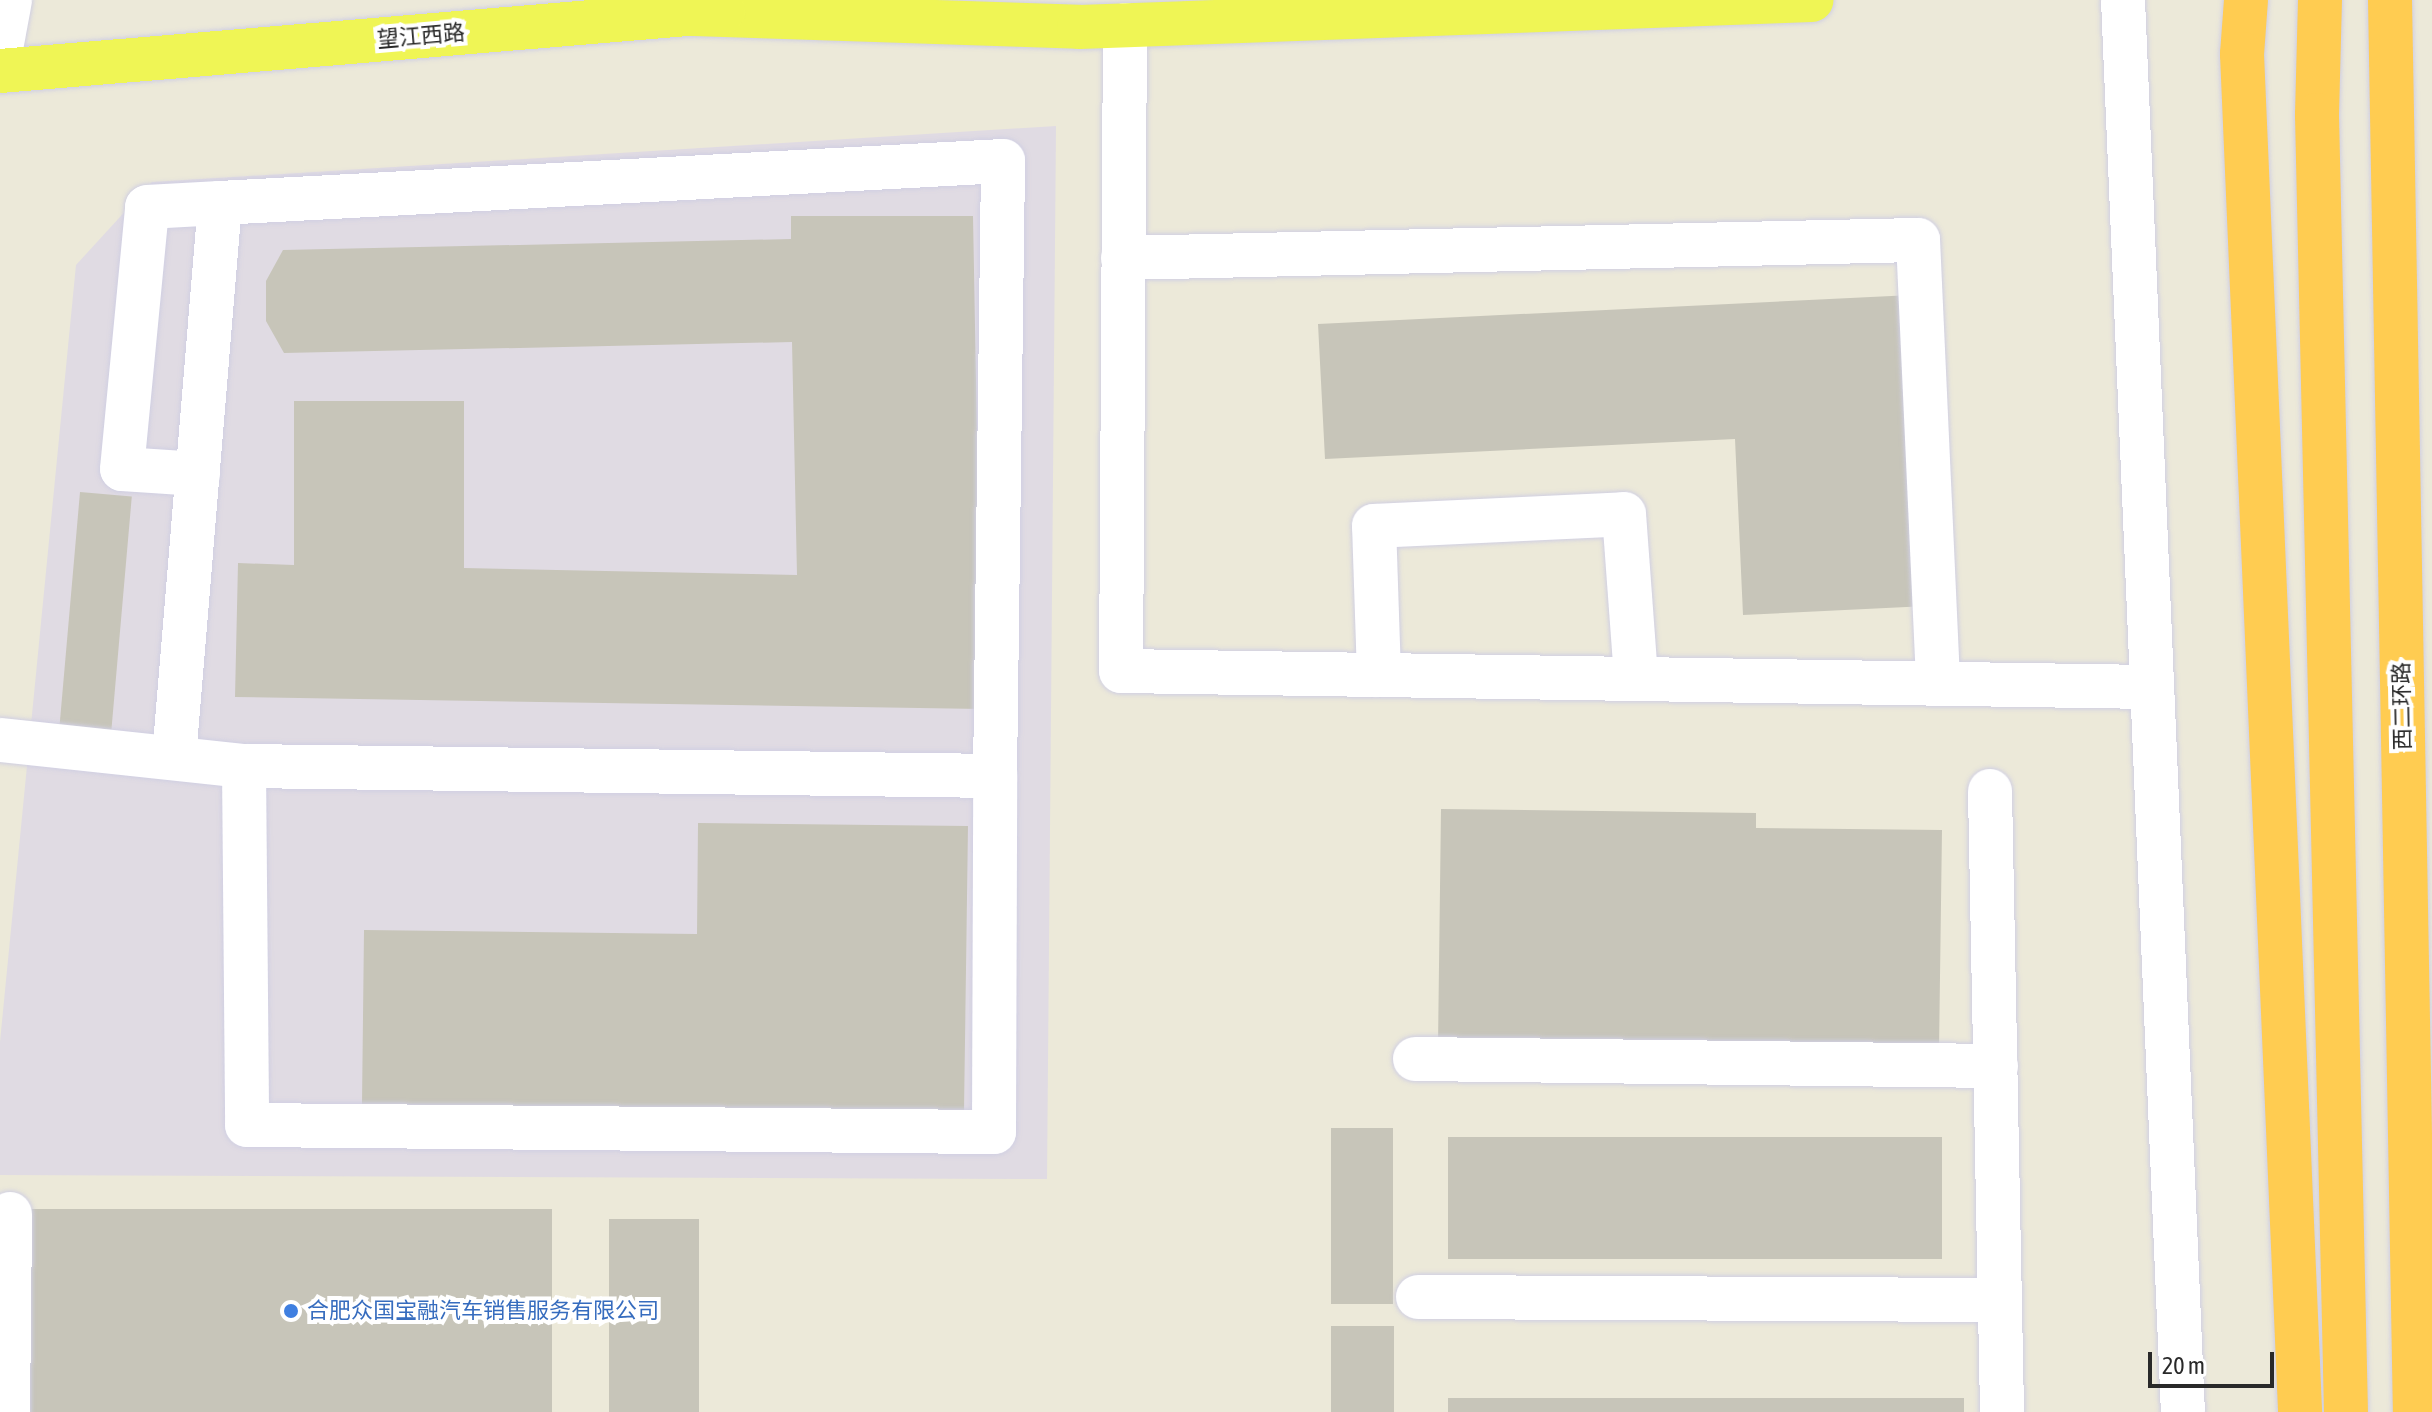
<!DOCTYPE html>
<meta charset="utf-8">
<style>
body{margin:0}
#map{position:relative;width:2432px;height:1412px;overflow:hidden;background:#ece9d9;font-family:"Asap Condensed","Noto Sans SC",sans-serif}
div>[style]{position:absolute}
.industrial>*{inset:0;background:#e0dbe3}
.building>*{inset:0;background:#c7c5b9;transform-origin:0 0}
.roads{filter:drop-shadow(0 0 2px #d0cfe2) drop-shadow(0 0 2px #d0cfe2)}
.minor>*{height:44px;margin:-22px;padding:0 22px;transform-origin:22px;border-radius:22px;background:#fff}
.major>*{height:44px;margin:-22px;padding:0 22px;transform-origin:22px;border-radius:22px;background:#eff555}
.highway>*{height:44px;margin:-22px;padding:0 22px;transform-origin:22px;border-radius:22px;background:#ffcc51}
.dots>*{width:22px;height:22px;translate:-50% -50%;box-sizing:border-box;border:4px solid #fff;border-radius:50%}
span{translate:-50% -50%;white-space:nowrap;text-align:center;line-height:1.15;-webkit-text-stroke:8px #fff;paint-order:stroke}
.street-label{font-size:22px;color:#292929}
.shop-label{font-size:22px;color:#366cbe}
.left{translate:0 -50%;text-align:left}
.scale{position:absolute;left:2148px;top:1352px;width:126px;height:36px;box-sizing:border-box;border:4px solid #292929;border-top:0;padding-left:10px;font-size:24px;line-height:28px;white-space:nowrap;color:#292929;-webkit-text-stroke:6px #fff;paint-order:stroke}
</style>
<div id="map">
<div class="industrial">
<div style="clip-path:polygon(1056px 126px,1047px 1179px,0 1175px,0 1042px,76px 265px,152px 182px)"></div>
</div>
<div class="building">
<div style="clip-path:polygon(791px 216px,973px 216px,982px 709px,235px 697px,238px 563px,294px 565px,294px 401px,464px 401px,464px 568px,797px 575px,792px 342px,284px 353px,266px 321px,266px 281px,283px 250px,791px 239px)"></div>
<div style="clip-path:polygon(1912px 295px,1927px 606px,1743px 615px,1735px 439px,1325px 459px,1318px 324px)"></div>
<div style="left:80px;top:492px;width:52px;height:234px;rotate:5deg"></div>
<div style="clip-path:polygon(1441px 809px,1756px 813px,1756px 828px,1942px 830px,1939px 1051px,1438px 1045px)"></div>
<div style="clip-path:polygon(698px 823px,968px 826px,964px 1113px,362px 1104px,364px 930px,697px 934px)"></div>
<div style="left:1331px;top:1128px;width:62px;height:176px"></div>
<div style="left:1448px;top:1137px;width:494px;height:122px"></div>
<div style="left:552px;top:1209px;width:203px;height:522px;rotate:90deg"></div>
<div style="left:609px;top:1219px;width:90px;height:193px"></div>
<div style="left:1331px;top:1326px;width:63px;height:86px"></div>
<div style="left:1448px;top:1398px;width:516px;height:14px"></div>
</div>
<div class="roads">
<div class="minor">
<div style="left:2123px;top:0;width:1413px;rotate:87.57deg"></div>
<div style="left:1125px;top:25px;width:646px;rotate:90.35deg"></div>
<div style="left:1121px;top:671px;width:1031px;rotate:0.89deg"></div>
<div style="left:0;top:54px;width:55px;rotate:-79.5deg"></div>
<div style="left:1123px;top:258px;width:795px;rotate:-1.3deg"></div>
<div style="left:1918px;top:240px;width:443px;rotate:87.4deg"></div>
<div style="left:198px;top:474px;width:76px;rotate:-176.2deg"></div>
<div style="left:122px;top:469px;width:263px;rotate:-84.5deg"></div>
<div style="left:147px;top:207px;width:73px;rotate:-3.1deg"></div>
<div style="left:1379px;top:675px;width:149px;rotate:-91.9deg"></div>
<div style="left:1374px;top:526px;width:250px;rotate:-2.7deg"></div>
<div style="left:1624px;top:514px;width:165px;rotate:85.8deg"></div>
<div style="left:0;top:740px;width:245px;rotate:6.1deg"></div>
<div style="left:244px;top:766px;width:751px;rotate:0.76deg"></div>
<div style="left:995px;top:776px;width:615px;rotate:-89.25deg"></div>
<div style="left:1003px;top:161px;width:784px;rotate:176.93deg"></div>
<div style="left:220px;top:203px;width:557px;rotate:94.74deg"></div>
<div style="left:244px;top:766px;width:359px;rotate:89.5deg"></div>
<div style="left:247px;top:1125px;width:747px;rotate:0.54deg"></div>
<div style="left:994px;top:1132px;width:356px;rotate:-89.8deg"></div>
<div style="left:1990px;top:791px;width:621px;rotate:88.89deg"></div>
<div style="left:1415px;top:1059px;width:581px;rotate:0.69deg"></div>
<div style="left:1418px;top:1297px;width:582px;rotate:0.3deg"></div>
<div style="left:8px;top:1412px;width:198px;rotate:-89.4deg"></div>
</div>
<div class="major">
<div style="left:694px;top:14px;width:385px;rotate:1.9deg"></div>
<div style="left:1079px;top:27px;width:733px;rotate:-2.11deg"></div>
<div style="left:0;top:71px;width:726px;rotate:-4.74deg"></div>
</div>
<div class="highway">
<div style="left:2246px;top:0;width:54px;rotate:94.2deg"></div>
<div style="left:2242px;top:54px;width:1359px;rotate:87.55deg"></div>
<div style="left:2320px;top:0;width:115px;rotate:91.5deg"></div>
<div style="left:2317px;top:115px;width:1297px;rotate:88.72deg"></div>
<div style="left:2390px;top:0;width:1412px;rotate:88.99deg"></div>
</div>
</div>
<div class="dots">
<div style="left:291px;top:1311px;background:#3f7fe0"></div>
</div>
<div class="street-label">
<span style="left:421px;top:36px;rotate:-5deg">望江西路</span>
<span style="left:2402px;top:706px;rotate:-91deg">西二环路</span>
</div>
<div class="shop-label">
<span class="left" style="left:307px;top:1311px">合肥众国宝融汽车销售服务有限公司</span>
</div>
<div class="scale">20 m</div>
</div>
